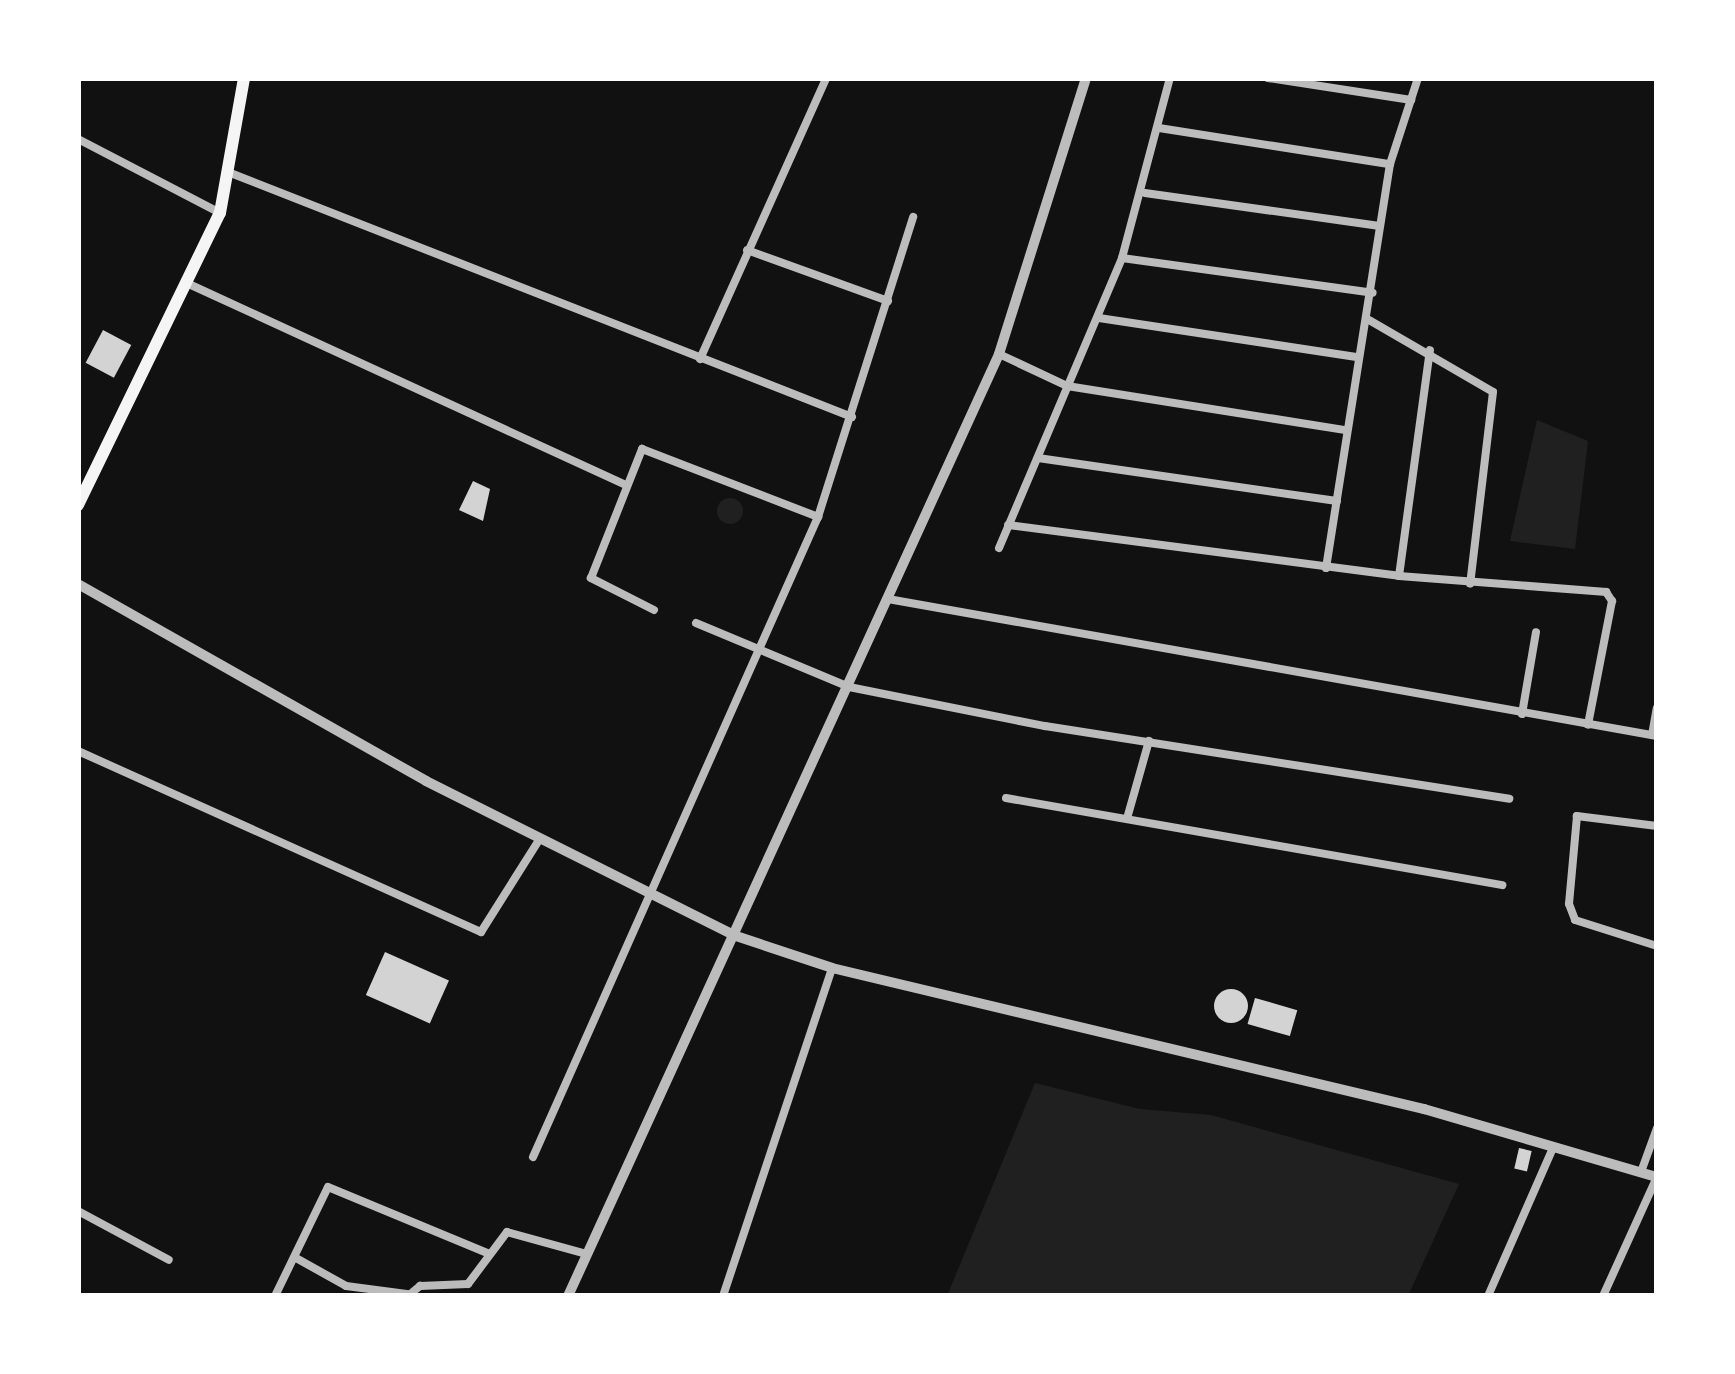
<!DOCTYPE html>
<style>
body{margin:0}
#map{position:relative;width:1735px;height:1374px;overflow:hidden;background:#111;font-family:Karla,sans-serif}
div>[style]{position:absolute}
.green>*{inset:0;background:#202020}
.round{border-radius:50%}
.building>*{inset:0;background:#d3d3d3;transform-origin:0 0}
.minor>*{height:8px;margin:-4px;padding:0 4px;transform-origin:4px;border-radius:4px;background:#bcbcbc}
.tertiary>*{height:10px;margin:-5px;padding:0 5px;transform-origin:5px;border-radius:5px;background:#bcbcbc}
.primary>*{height:12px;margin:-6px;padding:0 6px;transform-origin:6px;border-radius:6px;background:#f5f5f5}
span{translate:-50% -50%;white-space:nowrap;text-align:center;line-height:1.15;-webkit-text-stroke:12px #fff;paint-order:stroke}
.frame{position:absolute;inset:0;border:81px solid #fff;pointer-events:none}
</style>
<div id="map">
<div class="green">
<div style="clip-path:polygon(1537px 420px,1588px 441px,1575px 549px,1510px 541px)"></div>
<div class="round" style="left:717px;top:498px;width:26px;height:26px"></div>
<div style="clip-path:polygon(1035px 1083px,1140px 1109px,1211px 1115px,1459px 1184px,1408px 1296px,947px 1296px)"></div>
</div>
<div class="building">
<div style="left:103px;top:330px;width:32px;height:37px;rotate:28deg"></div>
<div style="clip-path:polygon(473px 481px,490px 489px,483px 521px,459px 510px)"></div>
<div style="left:385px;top:952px;width:70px;height:47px;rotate:24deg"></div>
<div class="round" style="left:1214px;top:989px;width:34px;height:34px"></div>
<div style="left:1255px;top:998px;width:44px;height:27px;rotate:16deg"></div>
<div style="left:1519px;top:1148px;width:13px;height:21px;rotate:13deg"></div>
</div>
<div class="minor">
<div style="left:1268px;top:78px;width:145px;rotate:8.7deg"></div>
<div style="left:1159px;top:128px;width:234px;rotate:8.9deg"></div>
<div style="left:78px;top:139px;width:160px;rotate:27.5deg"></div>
<div style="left:233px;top:174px;width:665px;rotate:21.43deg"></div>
<div style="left:1145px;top:193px;width:237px;rotate:8deg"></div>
<div style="left:747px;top:250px;width:150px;rotate:19.9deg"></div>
<div style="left:1122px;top:258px;width:253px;rotate:7.9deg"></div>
<div style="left:191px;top:285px;width:479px;rotate:24.7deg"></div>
<div style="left:1099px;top:318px;width:262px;rotate:8.6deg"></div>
<div style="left:1369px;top:320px;width:143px;rotate:30.1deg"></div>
<div style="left:1493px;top:392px;width:193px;rotate:96.8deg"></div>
<div style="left:999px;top:354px;width:75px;rotate:25.2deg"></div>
<div style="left:1067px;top:386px;width:282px;rotate:9deg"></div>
<div style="left:700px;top:359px;width:308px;rotate:-65.8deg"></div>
<div style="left:1038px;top:458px;width:302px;rotate:8.2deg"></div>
<div style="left:1008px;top:525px;width:394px;rotate:7.4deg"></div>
<div style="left:1399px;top:576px;width:208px;rotate:4.4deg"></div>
<div style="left:1606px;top:592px;width:11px;rotate:56deg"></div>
<div style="left:1612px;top:601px;width:126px;rotate:101deg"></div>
<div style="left:999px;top:548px;width:315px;rotate:-67deg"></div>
<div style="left:1122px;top:258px;width:186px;rotate:-75.1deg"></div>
<div style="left:1326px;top:568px;width:409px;rotate:-81deg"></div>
<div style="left:1390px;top:164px;width:90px;rotate:-72deg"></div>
<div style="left:1399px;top:576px;width:228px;rotate:-82.2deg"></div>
<div style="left:888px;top:599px;width:781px;rotate:10.1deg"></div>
<div style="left:654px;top:610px;width:71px;rotate:-153.1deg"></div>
<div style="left:591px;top:578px;width:139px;rotate:-68.4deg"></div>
<div style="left:642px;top:449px;width:189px;rotate:21.1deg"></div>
<div style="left:696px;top:623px;width:166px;rotate:22.7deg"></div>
<div style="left:849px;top:687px;width:200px;rotate:11.3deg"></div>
<div style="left:1045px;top:726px;width:470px;rotate:8.9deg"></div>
<div style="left:1522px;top:714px;width:83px;rotate:-80.3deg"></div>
<div style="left:1652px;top:735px;width:27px;rotate:-80deg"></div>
<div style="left:78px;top:751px;width:442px;rotate:24.2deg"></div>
<div style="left:481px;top:932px;width:109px;rotate:-57.8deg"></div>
<div style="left:1006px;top:798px;width:504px;rotate:9.95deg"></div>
<div style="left:1128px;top:815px;width:77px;rotate:-74.2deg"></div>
<div style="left:1657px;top:826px;width:81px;rotate:-172.9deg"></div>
<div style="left:1577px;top:816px;width:88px;rotate:95.2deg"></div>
<div style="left:1569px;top:904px;width:17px;rotate:69deg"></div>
<div style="left:1575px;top:920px;width:86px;rotate:17.6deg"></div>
<div style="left:533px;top:1157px;width:701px;rotate:-66deg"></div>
<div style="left:818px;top:517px;width:315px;rotate:-72.4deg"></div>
<div style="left:1641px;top:1172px;width:47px;rotate:-70deg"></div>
<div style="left:78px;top:1211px;width:103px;rotate:28.3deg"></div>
<div style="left:296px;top:1258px;width:57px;rotate:29.2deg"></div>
<div style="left:346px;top:1286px;width:63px;rotate:7.4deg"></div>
<div style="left:275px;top:1296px;width:121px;rotate:-64.1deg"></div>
<div style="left:328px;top:1187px;width:175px;rotate:22.5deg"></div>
<div style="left:408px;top:1296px;width:16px;rotate:-40deg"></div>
<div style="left:420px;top:1286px;width:48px;rotate:-2.4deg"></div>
<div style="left:468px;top:1284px;width:65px;rotate:-53.1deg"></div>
<div style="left:507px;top:1232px;width:83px;rotate:15.4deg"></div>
<div style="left:723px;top:1296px;width:346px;rotate:-71.6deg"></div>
<div style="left:1488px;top:1296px;width:162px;rotate:-66.3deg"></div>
<div style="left:1603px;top:1296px;width:131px;rotate:-65.6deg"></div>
</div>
<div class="tertiary">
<div style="left:78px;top:584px;width:400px;rotate:29.5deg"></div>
<div style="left:426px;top:781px;width:343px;rotate:26.6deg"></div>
<div style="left:733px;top:935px;width:104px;rotate:18.4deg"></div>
<div style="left:832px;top:968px;width:609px;rotate:13.4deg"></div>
<div style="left:1424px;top:1109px;width:243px;rotate:16.3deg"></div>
<div style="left:568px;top:1296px;width:1036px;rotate:-65.41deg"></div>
<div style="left:999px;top:354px;width:289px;rotate:-72.5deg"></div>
</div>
<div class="primary">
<div style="left:78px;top:505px;width:325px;rotate:-64.1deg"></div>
<div style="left:220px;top:213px;width:137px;rotate:-79.9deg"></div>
</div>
<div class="frame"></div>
</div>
